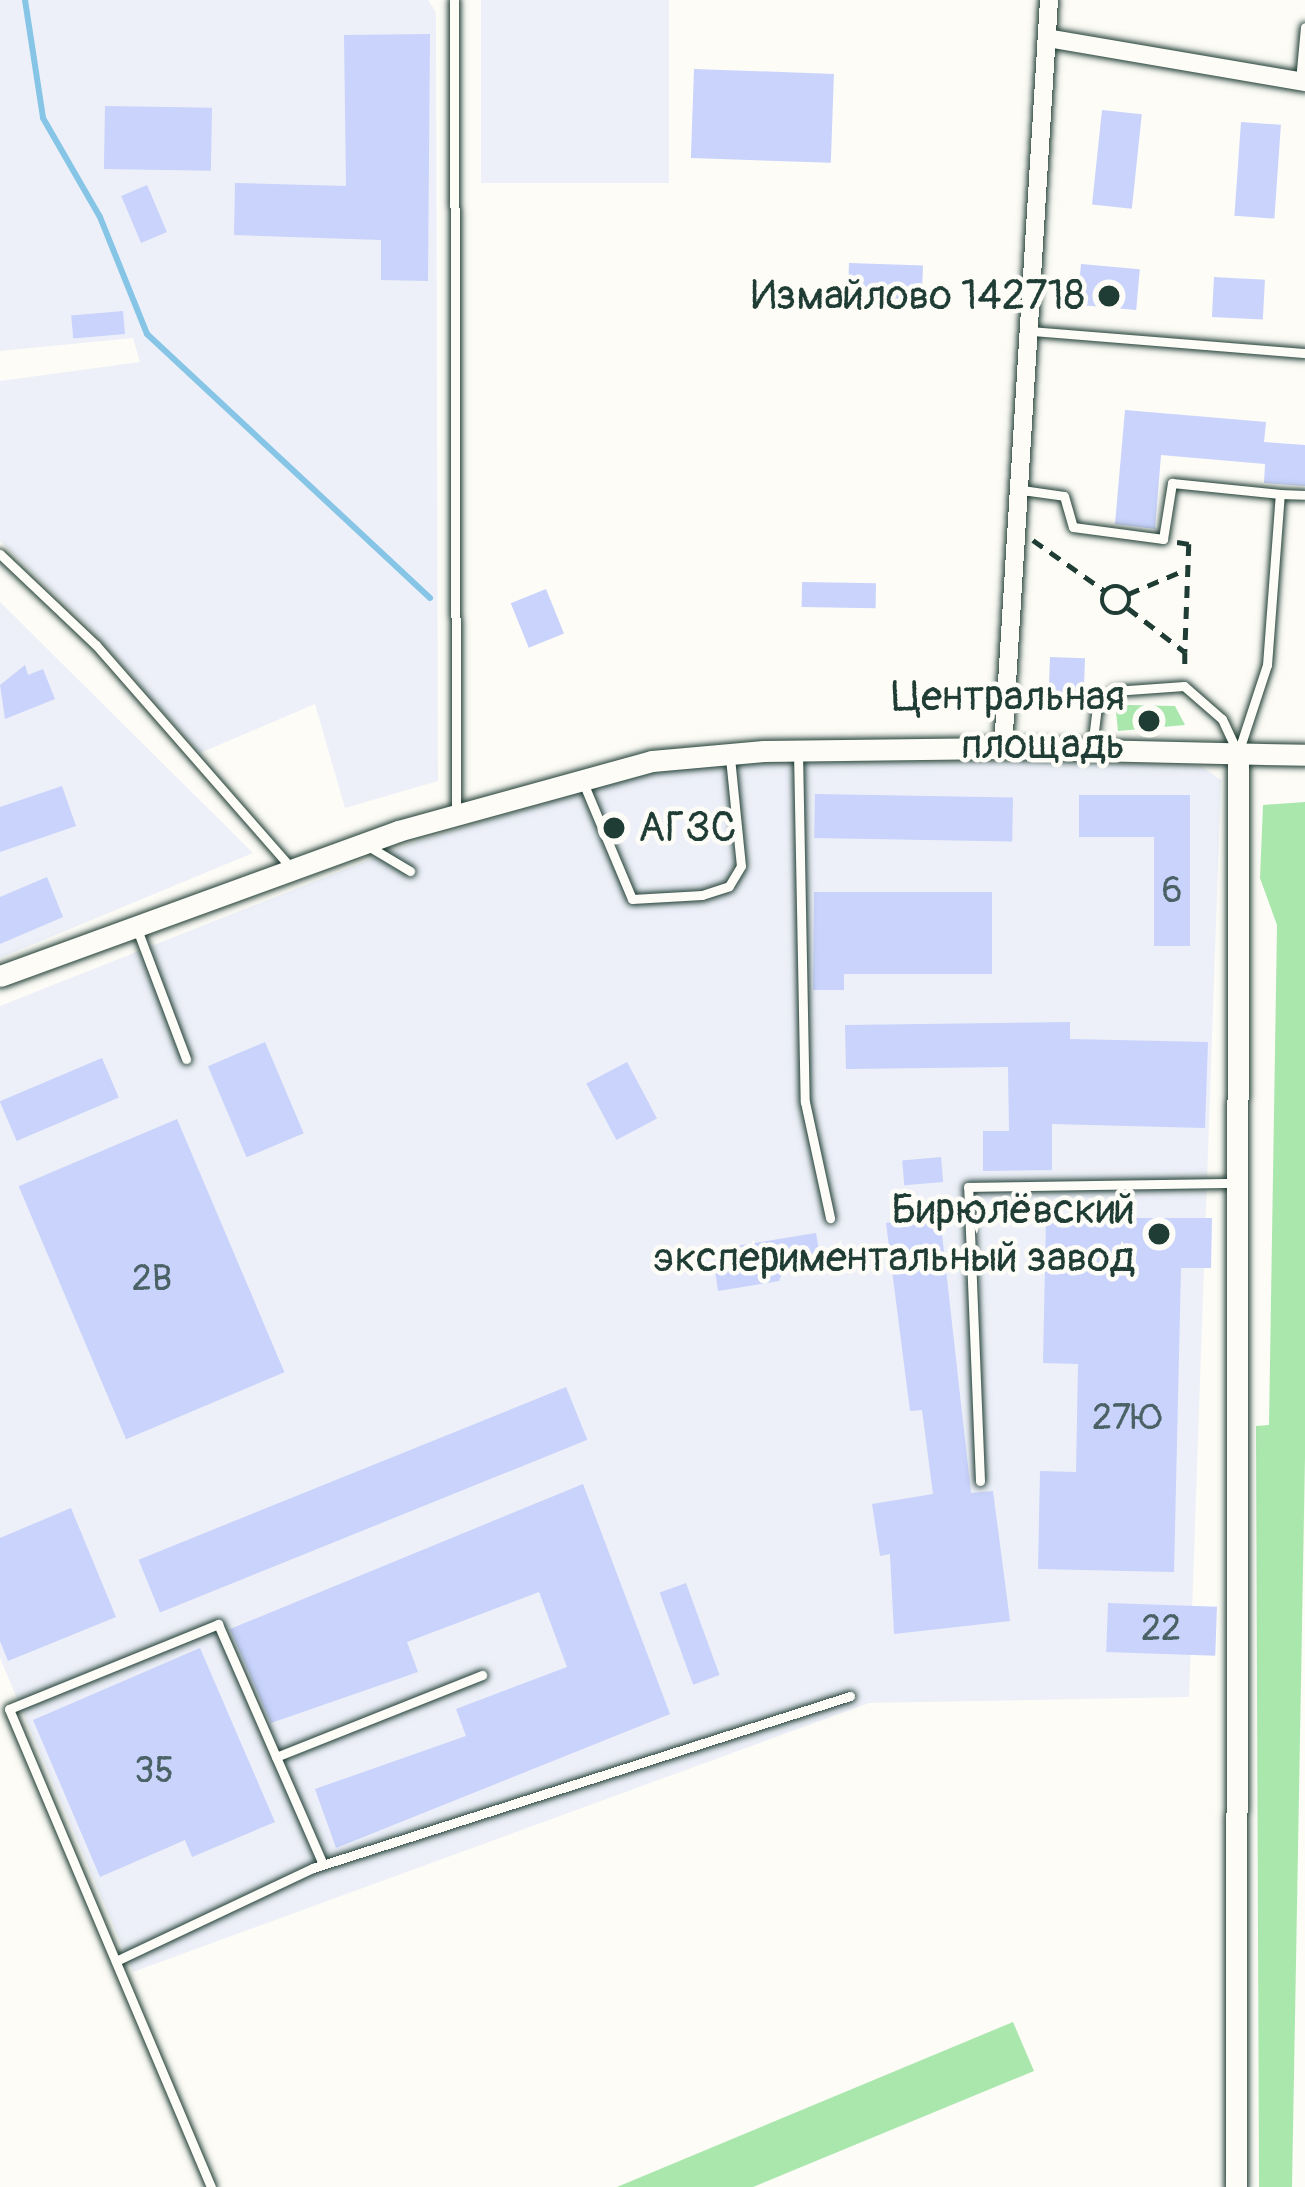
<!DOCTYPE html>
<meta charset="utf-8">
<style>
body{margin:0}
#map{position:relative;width:1305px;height:2187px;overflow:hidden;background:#fdfcf7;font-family:Pangolin,sans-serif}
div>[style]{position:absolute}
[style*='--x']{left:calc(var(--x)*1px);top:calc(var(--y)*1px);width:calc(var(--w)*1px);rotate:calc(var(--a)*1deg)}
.built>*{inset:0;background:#edf0f8;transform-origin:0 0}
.green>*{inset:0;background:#aae7ad}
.stream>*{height:6px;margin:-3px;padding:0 3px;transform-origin:3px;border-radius:3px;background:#87c5e7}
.building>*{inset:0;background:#c9d3fb;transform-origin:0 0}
.path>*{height:4.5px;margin-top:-2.25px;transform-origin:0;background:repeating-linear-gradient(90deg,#1f3d34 0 12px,transparent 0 21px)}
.path>.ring{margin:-2.25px;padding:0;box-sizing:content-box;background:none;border:4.5px solid #1f3d34;border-radius:50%}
.roads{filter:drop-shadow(0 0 3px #1f3d34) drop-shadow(0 0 3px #1f3d34)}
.service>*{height:9px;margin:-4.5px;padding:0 4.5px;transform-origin:4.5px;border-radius:4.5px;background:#fdfcf7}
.minor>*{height:18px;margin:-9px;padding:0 9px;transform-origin:9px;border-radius:9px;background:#fdfcf7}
.tertiary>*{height:21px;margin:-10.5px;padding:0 10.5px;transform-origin:10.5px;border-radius:10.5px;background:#fdfcf7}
.dots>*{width:33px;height:33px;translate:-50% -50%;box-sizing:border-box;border:6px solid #fdfcf7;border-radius:50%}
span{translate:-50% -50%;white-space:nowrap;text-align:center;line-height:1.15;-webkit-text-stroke:9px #fdfcf7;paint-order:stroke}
.number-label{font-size:36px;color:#4a6266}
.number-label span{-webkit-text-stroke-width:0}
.poi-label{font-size:42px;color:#1f3d34}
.right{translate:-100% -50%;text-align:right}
.left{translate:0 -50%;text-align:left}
</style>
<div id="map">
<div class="built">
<i style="clip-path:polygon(0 0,428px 0,436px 12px,438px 781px,345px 808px,315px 704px,200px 753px,88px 626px,0 541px,0 381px,140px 362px,133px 338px,0 351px)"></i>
<i style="left:481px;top:0;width:188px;height:183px"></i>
<i style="clip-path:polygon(0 602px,253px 853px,0 958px)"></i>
<i style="clip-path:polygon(1027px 761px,1201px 766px,1221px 780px,1189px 1697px,869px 1703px,133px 1972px,0 1658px,0 1006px,409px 844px,677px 764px)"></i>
</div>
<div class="green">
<i style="clip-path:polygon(1128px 705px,1175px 706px,1185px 725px,1118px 731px,1116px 712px)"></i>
<i style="clip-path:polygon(1305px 802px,1305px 1457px,1292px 2187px,1259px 2187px,1256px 1426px,1269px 1425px,1277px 925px,1260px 878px,1263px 805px)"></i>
<i style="clip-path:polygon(1013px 2022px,1034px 2071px,753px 2187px,617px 2187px)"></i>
</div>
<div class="stream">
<i style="--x:25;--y:0;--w:119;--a:81.3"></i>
<i style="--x:43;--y:118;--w:114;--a:60.1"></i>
<i style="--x:100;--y:217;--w:126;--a:68.1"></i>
<i style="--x:147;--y:334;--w:387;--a:43"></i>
</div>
<div class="building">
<i style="clip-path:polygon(430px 34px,428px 281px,381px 280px,381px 240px,234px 235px,235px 183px,346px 186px,344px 35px)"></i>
<i style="left:694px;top:69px;width:140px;height:89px;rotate:2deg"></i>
<i style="left:105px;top:106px;width:107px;height:63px;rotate:1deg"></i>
<i style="left:1102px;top:110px;width:40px;height:95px;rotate:6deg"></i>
<i style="left:1241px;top:122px;width:40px;height:94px;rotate:4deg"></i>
<i style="left:147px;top:185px;width:51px;height:28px;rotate:67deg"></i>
<i style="left:849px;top:263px;width:74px;height:34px;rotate:2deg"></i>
<i style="left:1081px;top:264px;width:59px;height:41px;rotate:5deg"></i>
<i style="left:1214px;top:277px;width:51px;height:40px;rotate:3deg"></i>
<i style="left:123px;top:311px;width:23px;height:52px;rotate:85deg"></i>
<i style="clip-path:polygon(1125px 410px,1266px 422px,1264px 442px,1305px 445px,1305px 486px,1264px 483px,1265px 464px,1161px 455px,1155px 529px,1115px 524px)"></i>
<i style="left:802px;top:582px;width:74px;height:25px;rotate:1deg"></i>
<i style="left:546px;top:589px;width:48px;height:38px;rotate:68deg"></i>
<i style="left:1050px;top:657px;width:35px;height:46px;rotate:2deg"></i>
<i style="clip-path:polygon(25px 665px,28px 675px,43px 669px,55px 699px,5px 719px,0 685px)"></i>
<i style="clip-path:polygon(62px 786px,76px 826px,0 852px,0 807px)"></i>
<i style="left:815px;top:794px;width:198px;height:44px;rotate:1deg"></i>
<i style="clip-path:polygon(1079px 795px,1190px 795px,1190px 946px,1154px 946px,1154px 837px,1079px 837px)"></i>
<i style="clip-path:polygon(47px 877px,63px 917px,0 944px,0 897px)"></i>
<i style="clip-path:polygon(814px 892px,992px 892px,992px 974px,844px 974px,844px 990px,813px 990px)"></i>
<i style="clip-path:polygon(1070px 1022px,1070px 1039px,1208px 1042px,1205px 1128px,1052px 1124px,1052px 1170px,983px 1171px,983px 1131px,1009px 1131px,1008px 1067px,846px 1069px,845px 1025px)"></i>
<i style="left:265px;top:1042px;width:99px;height:62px;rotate:67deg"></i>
<i style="left:102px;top:1058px;width:43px;height:111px;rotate:67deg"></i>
<i style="left:627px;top:1062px;width:64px;height:46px;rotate:62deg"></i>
<i style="left:177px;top:1119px;width:275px;height:172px;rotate:67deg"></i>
<i style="left:941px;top:1157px;width:25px;height:39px;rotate:85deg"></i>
<i style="clip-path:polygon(940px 1216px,971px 1493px,993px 1491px,1010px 1621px,894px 1634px,890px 1554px,880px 1556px,872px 1504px,933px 1494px,922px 1410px,910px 1411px,886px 1223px)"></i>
<i style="clip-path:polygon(1046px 1218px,1212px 1218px,1211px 1268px,1181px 1268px,1174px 1572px,1038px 1569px,1040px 1471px,1076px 1472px,1078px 1364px,1043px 1363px)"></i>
<i style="clip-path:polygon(816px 1233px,820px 1256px,787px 1261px,779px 1281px,718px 1291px,712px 1250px)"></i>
<i style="left:566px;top:1387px;width:57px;height:461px;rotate:68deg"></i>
<i style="clip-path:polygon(583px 1484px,670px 1714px,336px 1848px,315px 1789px,466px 1736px,456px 1709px,567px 1667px,539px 1592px,407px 1642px,418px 1672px,271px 1723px,230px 1629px)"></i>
<i style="clip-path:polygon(71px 1508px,116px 1617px,8px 1661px,0 1641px,0 1538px)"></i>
<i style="left:686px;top:1583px;width:98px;height:28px;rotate:70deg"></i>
<i style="left:1108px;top:1603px;width:109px;height:49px;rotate:2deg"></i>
<i style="clip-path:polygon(200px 1648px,275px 1822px,192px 1857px,185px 1840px,100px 1877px,33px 1720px)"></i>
</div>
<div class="path">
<i style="--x:1033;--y:540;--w:88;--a:35.3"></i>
<i style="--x:1177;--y:542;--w:12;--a:9"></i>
<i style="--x:1189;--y:544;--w:108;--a:92.1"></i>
<i class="ring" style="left:1102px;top:586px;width:23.5px;height:23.5px"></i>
<i style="--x:1128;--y:594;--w:64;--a:-23"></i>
<i style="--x:1128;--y:608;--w:72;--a:37.7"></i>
<i style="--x:1185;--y:652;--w:18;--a:90"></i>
</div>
<div class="roads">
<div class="service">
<i style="--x:454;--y:0;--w:813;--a:89.86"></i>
<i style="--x:1300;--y:81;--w:54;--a:-84.7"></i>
<i style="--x:1031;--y:331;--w:275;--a:4.6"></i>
<i style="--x:1022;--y:490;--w:42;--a:8.1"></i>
<i style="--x:1064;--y:496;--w:32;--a:74"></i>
<i style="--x:1073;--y:527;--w:91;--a:7.6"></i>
<i style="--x:1163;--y:539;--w:57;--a:-80.9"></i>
<i style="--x:1172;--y:483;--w:109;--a:5.8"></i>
<i style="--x:0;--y:554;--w:132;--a:43.5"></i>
<i style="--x:96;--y:645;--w:298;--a:48.8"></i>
<i style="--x:1092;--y:747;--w:38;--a:-83"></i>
<i style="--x:1097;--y:709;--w:25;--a:-47"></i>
<i style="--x:1114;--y:691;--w:70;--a:-4.1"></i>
<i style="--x:1184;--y:686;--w:50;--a:41"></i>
<i style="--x:1222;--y:719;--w:38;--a:65"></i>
<i style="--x:798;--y:752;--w:350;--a:88.9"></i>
<i style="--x:805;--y:1102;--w:119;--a:77.8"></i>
<i style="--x:1238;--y:753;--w:93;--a:-71.8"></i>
<i style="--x:1267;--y:665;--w:171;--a:-85.7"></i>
<i style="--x:1280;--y:494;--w:25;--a:2"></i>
<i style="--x:582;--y:780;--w:129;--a:67.2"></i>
<i style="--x:632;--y:899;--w:70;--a:-3.3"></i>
<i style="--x:702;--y:895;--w:28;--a:-18"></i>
<i style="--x:729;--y:886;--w:23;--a:-59"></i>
<i style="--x:741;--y:866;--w:109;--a:-95.8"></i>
<i style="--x:368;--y:846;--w:49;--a:30.8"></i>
<i style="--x:137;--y:929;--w:139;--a:69.3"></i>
<i style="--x:980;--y:1481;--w:294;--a:-92.3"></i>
<i style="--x:968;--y:1187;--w:269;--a:-0.9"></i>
<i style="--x:276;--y:1757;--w:222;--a:-21.7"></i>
<i style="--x:116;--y:1961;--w:218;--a:-25.3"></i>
<i style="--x:313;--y:1868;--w:564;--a:-17.76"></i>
<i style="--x:211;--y:2187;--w:519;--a:-112.91"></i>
<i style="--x:9;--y:1709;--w:226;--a:-22.1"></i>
<i style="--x:218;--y:1624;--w:262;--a:66.4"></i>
</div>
<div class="minor">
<i style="--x:1047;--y:38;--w:262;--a:9.7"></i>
<i style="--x:1003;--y:748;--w:749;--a:-86.48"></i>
</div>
<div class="tertiary">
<i style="--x:0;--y:976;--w:424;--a:-20"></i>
<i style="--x:398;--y:831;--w:263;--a:-15.4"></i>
<i style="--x:652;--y:761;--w:112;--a:-5.1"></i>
<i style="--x:764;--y:751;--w:239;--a:-0.7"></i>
<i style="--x:1003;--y:748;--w:302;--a:1.3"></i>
<i style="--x:1236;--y:2187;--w:1434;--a:-89.92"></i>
</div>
</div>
<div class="dots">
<i style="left:1109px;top:296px;background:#1f3d34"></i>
<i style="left:1149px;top:721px;background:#1f3d34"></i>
<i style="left:614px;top:828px;background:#1f3d34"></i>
<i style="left:1159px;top:1234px;background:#1f3d34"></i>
</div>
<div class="number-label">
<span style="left:1172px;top:891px">6</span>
<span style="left:152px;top:1279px">2В</span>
<span style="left:1127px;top:1418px">27Ю</span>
<span style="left:1161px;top:1629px">22</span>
<span style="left:154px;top:1771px">35</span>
</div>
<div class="poi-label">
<span class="right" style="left:1085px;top:296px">Измайлово 142718</span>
<span class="right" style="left:1125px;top:721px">Центральная<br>площадь</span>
<span class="left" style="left:638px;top:828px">АГЗС</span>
<span class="right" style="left:1135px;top:1234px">Бирюлёвский<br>экспериментальный завод</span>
</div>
</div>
